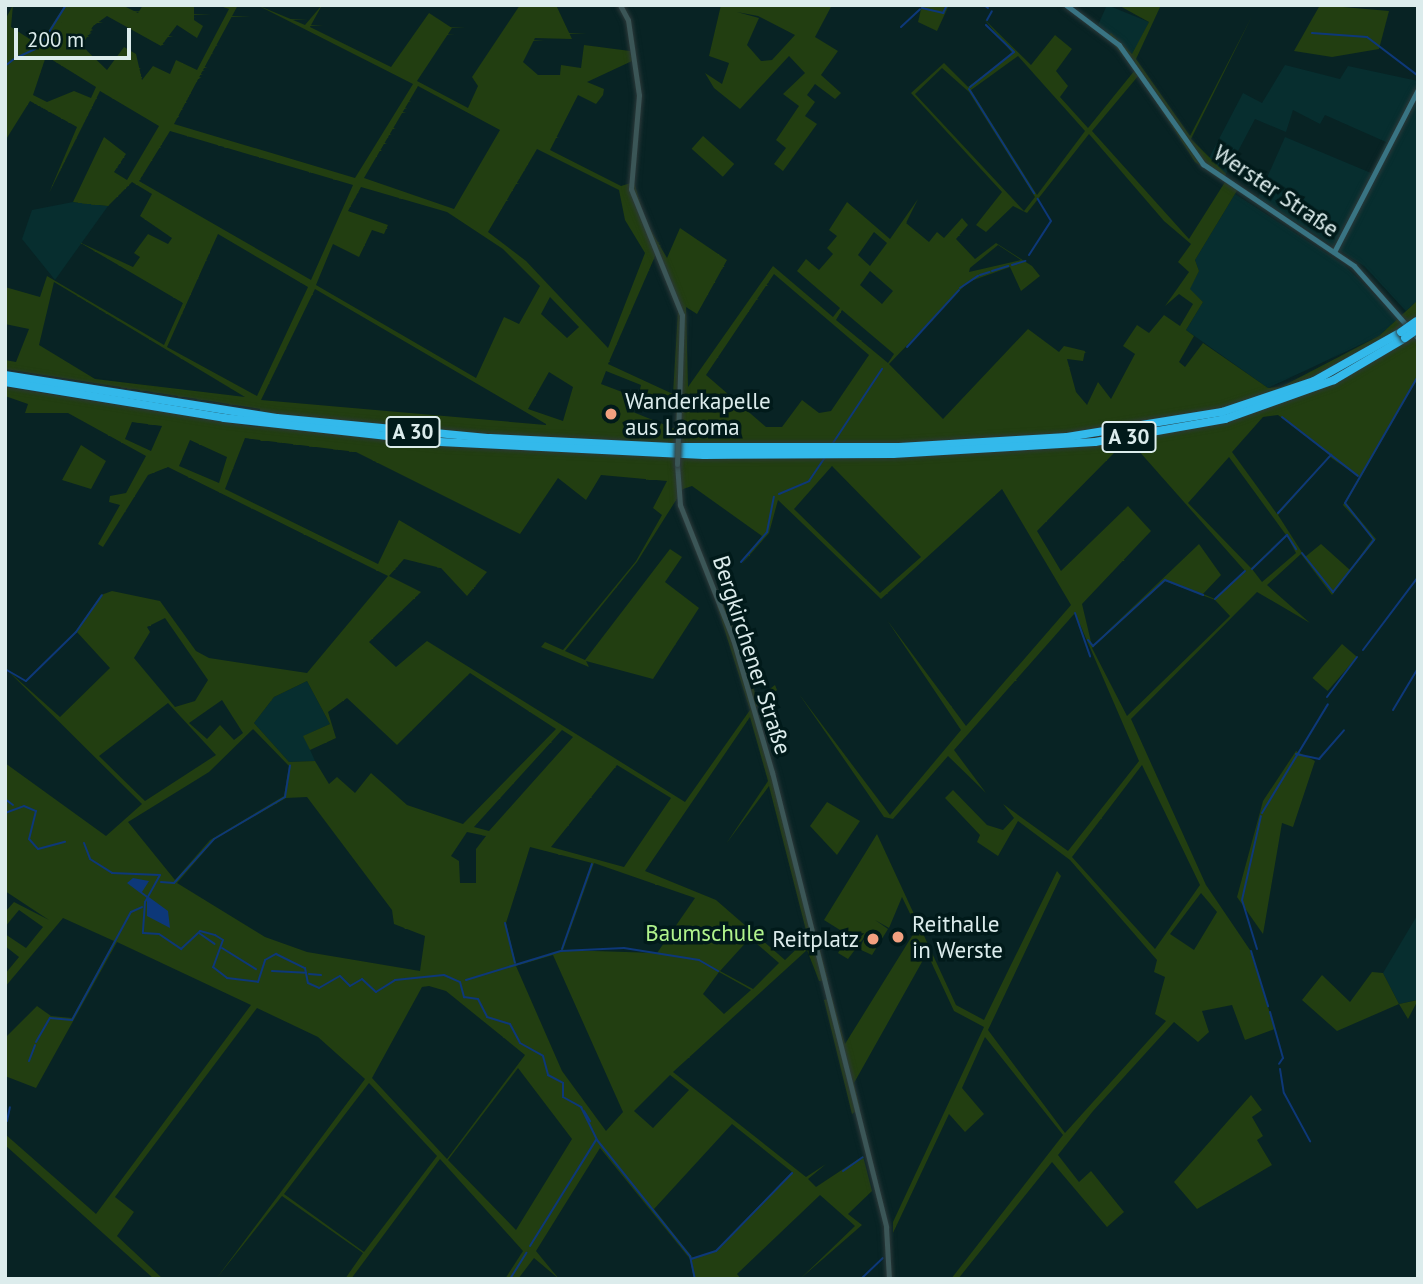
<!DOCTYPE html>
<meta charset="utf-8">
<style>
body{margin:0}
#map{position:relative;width:1423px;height:1284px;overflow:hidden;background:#082324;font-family:"PT Sans",sans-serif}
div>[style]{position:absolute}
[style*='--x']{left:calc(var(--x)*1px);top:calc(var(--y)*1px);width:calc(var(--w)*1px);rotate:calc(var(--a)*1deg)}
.built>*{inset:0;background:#072e2f}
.green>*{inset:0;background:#223e11;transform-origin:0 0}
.water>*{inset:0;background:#0d3879}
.stream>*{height:2px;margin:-1px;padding:0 1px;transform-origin:1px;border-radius:1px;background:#0d3879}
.roads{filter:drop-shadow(0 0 2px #2c393a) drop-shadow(0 0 2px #2c393a)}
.tertiary>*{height:5px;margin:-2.5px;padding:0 2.5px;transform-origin:2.5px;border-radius:2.5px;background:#3b5657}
.secondary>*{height:5px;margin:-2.5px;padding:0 2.5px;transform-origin:2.5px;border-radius:2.5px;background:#397483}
.motorway>*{height:8px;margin:-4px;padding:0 4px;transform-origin:4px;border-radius:4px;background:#33b9eb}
.bridges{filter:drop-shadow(0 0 2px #2c393a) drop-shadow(0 0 2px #2c393a)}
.tertiary-bridge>*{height:5px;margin:-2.5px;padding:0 2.5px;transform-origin:2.5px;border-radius:2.5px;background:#3b5657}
.motorway-bridge>*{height:8px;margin:-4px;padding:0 4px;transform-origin:4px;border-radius:4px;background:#33b9eb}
.dots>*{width:19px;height:19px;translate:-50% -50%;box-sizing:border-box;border:4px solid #011a1a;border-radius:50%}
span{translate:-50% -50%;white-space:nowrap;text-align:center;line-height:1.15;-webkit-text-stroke:7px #011a1a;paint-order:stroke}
.shield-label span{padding:2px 5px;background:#011a1a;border:2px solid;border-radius:5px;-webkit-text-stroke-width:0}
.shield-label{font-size:21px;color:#dcecec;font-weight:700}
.street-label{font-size:23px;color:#dcecec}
.poi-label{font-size:23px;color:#dcecec}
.left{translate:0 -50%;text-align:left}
.right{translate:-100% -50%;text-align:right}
.park-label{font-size:23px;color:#b0f38c}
.frame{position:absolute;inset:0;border:7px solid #dcecec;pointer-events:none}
.scale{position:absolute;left:14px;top:28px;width:117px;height:32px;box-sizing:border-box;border:4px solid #dcecec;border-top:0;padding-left:9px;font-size:21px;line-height:24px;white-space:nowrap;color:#dcecec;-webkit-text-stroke:5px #011a1a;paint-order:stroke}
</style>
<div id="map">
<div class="built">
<i style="clip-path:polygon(1107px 5px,1149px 22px,1133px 54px,1098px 25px)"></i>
<i style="clip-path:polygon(1285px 65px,1340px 79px,1348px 66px,1418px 81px,1418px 300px,1406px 311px,1364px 266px,1258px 198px,1285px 137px,1371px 173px,1386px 142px,1325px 115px,1320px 124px,1293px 110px,1286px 132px,1255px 119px,1226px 174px,1208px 160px,1243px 93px,1262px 103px)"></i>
<i style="clip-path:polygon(1235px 194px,1344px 265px,1398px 319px,1379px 336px,1268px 388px,1186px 330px,1203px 302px,1189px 289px,1199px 271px,1195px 260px)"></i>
<i style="clip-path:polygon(73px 202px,108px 206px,55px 280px,22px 239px,32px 210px)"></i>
<i style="clip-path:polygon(307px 681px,330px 724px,304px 736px,315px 761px,289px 762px,254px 723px,274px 697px)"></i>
<i style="clip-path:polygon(1418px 914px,1418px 1000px,1399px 1004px,1383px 973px)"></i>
</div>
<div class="green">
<i style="clip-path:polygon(evenodd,13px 5px,11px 27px,39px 45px,65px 5px,122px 5px,138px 13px,143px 5px,194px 5px,194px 20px,203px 26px,197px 38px,177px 25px,161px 46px,107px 16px,93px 26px,82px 46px,107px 70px,124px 47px,136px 54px,142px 80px,153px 66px,170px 74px,176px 60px,197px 70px,229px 9px,217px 5px,238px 5px,174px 124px,355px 178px,413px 84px,257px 5px,305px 25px,322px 5px,310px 27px,391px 67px,429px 13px,452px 28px,417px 81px,468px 108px,478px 86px,472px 77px,520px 5px,556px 5px,572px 39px,535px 38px,523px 62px,538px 75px,560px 75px,561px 65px,581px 68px,584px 45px,630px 51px,632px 61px,587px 82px,604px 89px,603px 95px,596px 104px,578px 95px,550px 150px,621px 186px,634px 182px,645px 220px,667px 258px,680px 228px,727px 260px,697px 314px,686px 307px,688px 387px,773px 266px,833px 317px,840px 308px,797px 271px,806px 259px,819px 270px,833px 254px,827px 248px,837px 236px,829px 230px,847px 202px,890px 239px,918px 199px,906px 223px,929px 242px,937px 232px,944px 238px,962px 218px,968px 225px,956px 239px,975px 259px,996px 243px,1032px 266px,1040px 276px,1021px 291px,1010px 267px,968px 282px,889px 364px,943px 419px,1028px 329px,1059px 352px,1064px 346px,1085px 351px,1083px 361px,1067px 359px,1076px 392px,1087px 405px,1098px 382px,1111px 399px,1135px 354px,1123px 346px,1137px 325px,1149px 333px,1164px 315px,1180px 326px,1193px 304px,1179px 294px,1165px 306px,1189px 272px,1178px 262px,1191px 244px,1164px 221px,1089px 134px,1027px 213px,1013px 206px,986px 232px,976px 225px,1002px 192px,911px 93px,944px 63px,968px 87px,1013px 54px,984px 19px,1031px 65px,1055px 35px,1072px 49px,1056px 71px,1068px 86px,1060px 97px,1088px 128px,1135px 70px,1107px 37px,1111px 33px,1132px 54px,1149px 22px,1118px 5px,1161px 5px,1136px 59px,1190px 136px,1252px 16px,1191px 139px,1226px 174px,1223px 181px,1195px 162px,1139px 75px,1092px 131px,1189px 239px,1225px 182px,1238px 189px,1195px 260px,1199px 271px,1190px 289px,1203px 302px,1186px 330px,1194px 336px,1179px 362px,1185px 367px,1203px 343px,1268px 388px,1281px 387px,1379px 336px,1418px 300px,1418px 378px,1346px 503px,1376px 539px,1332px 595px,1301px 554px,1267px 585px,1310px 623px,1257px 592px,1131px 719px,1206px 885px,1250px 950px,1275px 1029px,1245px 1040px,1232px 1005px,1202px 1011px,1209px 1032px,1198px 1042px,1174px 1022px,1093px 1111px,1058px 1155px,1079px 1182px,1091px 1171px,1124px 1212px,1107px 1227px,1052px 1162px,958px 1279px,951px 1279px,1063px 1135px,985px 1037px,962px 1088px,984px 1114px,965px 1132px,949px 1114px,893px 1233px,893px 1222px,984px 1027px,954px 1011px,927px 953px,854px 1083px,860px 1108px,852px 1114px,824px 1000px,832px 997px,845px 1044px,917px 928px,902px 897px,889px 928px,875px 920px,888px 929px,872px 955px,859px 949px,866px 935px,848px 959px,838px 953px,848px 935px,824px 920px,877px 834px,956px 1005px,984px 1020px,1057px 871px,1061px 876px,988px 1030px,1065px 1133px,1166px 1021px,1155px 1014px,1165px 977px,1154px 972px,1157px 960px,1070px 860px,1018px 821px,998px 856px,977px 842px,980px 835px,945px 798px,953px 790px,987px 825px,1003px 830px,1014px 818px,1003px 804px,1068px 851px,1139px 761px,1075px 613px,954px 750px,986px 793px,948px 756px,893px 819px,884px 817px,799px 694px,890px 815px,961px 730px,887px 620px,966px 726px,1071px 605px,1002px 489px,881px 599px,778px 500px,769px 533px,741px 565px,762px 536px,692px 486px,683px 489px,637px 562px,565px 651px,585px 660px,670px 549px,682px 557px,665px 582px,699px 608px,653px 679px,586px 661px,589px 667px,541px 647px,545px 642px,563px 650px,636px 561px,662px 515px,653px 508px,667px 481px,601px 475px,586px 500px,558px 478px,520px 534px,356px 452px,245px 438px,225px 489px,378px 564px,399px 520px,487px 572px,467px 596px,441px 568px,404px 559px,389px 576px,421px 592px,369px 642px,396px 667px,427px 641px,685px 802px,750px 710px,717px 606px,725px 604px,757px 699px,775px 685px,777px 690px,756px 707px,828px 980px,819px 981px,807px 950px,673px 1072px,806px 1177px,826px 1164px,808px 1179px,816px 1187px,863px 1156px,872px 1191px,848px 1214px,862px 1225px,800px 1279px,855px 1226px,820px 1195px,737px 1274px,741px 1279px,694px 1279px,690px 1259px,600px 1148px,536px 1251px,559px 1279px,534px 1258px,518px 1279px,505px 1279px,523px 1251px,440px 1159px,351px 1279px,345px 1279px,363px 1253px,282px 1196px,216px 1279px,365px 1079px,318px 1037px,257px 1008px,115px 1197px,134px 1212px,117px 1236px,163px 1279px,154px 1279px,5px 1145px,5px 1134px,96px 1214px,251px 1005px,117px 942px,36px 1088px,5px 1076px,5px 1038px,37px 1006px,51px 1016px,72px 1018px,114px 941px,63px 918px,5px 987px,5px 974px,19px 957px,5px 946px,5px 934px,26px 948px,43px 927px,19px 910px,5px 927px,5px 912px,14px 902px,49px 920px,5px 891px,5px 763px,106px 836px,142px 804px,5px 668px,60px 717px,110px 668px,76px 631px,101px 595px,112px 591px,160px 601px,196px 651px,209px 658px,307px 673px,388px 576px,168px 467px,148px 475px,103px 547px,98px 544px,120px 505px,109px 502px,110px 496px,126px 493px,146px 456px,68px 413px,25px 413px,28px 404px,5px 396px,5px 387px,258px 427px,260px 409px,5px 369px,5px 360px,16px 362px,29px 329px,5px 324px,5px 287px,40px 297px,47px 276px,164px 345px,183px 303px,79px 242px,133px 267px,140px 257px,134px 253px,148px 234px,168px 244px,172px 238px,140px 216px,152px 194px,132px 182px,108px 206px,73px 202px,104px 137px,126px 154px,114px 172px,127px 180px,159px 126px,100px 91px,49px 193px,77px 127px,30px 101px,5px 141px,5px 20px,13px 5px,46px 56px,96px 87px,91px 98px,74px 91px,47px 102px,33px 95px,46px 56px,13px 5px,1018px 56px,1085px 131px,1037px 195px,971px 90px,1018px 56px,13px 5px,942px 68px,969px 92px,1035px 197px,1024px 211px,915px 94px,942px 68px,13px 5px,418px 86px,500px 130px,454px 209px,364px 178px,418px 86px,13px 5px,170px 131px,353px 185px,311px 280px,139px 181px,170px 131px,13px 5px,537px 149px,619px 190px,625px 220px,645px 253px,608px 348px,526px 261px,488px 232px,537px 149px,13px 5px,361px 187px,447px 212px,503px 249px,540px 286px,519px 324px,504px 317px,476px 378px,316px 285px,333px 244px,359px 257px,372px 230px,384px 234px,388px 225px,348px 211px,361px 187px,13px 5px,874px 232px,887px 243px,870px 266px,858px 255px,874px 232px,13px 5px,218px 234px,308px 287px,257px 396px,167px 347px,218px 234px,13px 5px,998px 245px,1021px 260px,969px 272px,970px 268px,998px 245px,13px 5px,656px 254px,678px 311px,673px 394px,608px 364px,656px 254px,13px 5px,870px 271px,893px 291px,882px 304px,860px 285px,870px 271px,13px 5px,774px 274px,869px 355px,831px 411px,819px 413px,802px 400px,782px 427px,766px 427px,706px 375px,774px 274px,13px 5px,54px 282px,245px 397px,95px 379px,39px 345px,54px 282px,13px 5px,315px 289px,546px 424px,546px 425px,261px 400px,315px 289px,13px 5px,550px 297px,579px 327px,567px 338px,541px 314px,550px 297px,13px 5px,842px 310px,894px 354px,888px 363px,836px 320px,842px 310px,13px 5px,606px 371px,641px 385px,638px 398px,601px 384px,606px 371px,13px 5px,549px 372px,573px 387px,563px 421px,528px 409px,549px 372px,13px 5px,664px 394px,677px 399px,675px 429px,633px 412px,638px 399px,658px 407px,664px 394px,13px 5px,1278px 415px,1330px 455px,1277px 514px,1232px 452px,1263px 417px,1278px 415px,13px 5px,132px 422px,162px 426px,151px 451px,125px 439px,132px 422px,13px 5px,190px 440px,227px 457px,219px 483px,179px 466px,190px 440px,13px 5px,1138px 450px,1245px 571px,1215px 599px,1203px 594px,1221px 575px,1199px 544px,1092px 646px,1082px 604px,1151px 531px,1128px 506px,1061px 571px,1037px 531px,1115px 452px,1138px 450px,13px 5px,1229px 457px,1286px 535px,1251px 568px,1188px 503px,1229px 457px,13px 5px,1330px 457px,1359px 477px,1343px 505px,1373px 538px,1350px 570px,1321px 544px,1305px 557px,1278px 515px,1330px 457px,13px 5px,832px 466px,921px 557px,880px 593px,794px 509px,832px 466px,13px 5px,1287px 536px,1296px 553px,1262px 582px,1252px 569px,1287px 536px,13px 5px,1165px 581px,1215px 600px,1230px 616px,1127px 716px,1092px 648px,1165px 581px,13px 5px,165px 618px,208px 680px,195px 701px,175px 707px,134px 658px,150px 632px,147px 627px,165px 618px,13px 5px,470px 673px,556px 729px,463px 824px,407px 805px,371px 773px,355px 793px,337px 777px,329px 784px,315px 761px,289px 762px,254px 723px,274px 697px,307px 681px,330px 724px,303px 736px,310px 750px,336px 738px,328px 712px,347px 698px,397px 745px,470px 673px,13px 5px,222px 700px,243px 733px,234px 740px,220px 725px,207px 739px,189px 723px,222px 700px,13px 5px,168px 703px,216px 755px,145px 801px,99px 756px,168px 703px,13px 5px,750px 717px,768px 781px,726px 844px,769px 786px,808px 938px,785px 960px,716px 900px,645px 871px,750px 717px,13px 5px,253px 729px,289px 766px,284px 796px,210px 840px,175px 880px,128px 822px,209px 772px,253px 729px,13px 5px,562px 730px,573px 737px,489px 831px,474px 827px,562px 730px,13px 5px,617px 765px,671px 798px,624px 867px,551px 847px,617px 765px,13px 5px,1142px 765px,1200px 885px,1155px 949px,1072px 857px,1142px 765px,13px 5px,307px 797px,392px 910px,394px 924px,425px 936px,420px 971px,307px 952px,265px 937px,177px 883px,215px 839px,286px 798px,307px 797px,13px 5px,467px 832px,486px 836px,476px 849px,476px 883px,460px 883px,459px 861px,451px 856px,467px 832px,13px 5px,530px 847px,592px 863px,561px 951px,516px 964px,506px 923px,530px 847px,13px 5px,594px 863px,695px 898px,657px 953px,563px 950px,594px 863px,13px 5px,1201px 893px,1217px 912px,1194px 950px,1170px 934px,1201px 893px,13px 5px,750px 938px,779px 963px,753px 989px,720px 971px,750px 938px,13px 5px,553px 955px,623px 1112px,606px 1131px,562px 1071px,516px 966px,553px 955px,13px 5px,719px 972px,751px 990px,724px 1014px,703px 994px,719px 972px,13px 5px,429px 986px,446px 991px,525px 1055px,447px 1159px,372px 1078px,422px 987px,429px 986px,13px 5px,518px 1068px,572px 1139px,516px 1230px,448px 1160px,518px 1068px,13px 5px,670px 1075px,689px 1090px,653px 1128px,634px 1111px,670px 1075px,13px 5px,369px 1083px,437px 1156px,364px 1252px,284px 1194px,369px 1083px,13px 5px,732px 1124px,792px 1172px,715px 1251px,693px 1258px,654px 1209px,732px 1124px)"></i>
<i style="clip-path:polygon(evenodd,721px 5px,832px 5px,815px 37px,838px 51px,821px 75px,841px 93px,835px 99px,815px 84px,807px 95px,815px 102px,805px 116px,817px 124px,783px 171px,774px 164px,786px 148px,776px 140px,799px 106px,783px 94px,805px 73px,789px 56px,740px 109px,714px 88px,705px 73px,722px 84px,729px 63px,709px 56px,721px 5px,737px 12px,758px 16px,795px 35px,772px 60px,761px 61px,747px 45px,759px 18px,737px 12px)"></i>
<i style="clip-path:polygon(922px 5px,949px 5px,937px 31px,918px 22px)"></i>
<i style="clip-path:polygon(1320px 5px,1389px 11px,1379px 49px,1332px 57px,1294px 51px)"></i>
<i style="left:703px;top:136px;width:42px;height:17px;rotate:42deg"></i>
<i style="clip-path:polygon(81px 445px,106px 461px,91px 489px,62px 480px)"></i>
<i style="left:1342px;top:644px;width:20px;height:45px;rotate:41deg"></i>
<i style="clip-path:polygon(1296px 751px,1315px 761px,1293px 827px,1282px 823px,1263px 934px,1237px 897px,1263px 801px)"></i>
<i style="clip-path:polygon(827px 802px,860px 821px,837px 855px,810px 826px)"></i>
<i style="clip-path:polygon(1372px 972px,1383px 973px,1399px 1004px,1418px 1000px,1408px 1019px,1399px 1004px,1337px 1031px,1302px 1000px,1322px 975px,1350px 1002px)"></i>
<i style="clip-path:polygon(1251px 1095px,1262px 1110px,1252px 1117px,1263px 1136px,1257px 1140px,1272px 1165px,1197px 1209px,1174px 1182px)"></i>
</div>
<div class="water">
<i style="clip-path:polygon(133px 878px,149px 881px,142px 892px,168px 911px,170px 928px,147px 916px,147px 898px,127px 883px)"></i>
</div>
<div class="stream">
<i style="--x:984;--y:5;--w:5;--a:37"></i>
<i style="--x:922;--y:8;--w:22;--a:13"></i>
<i style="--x:943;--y:13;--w:9;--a:-63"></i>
<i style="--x:987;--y:20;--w:10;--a:-61"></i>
<i style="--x:901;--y:27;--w:26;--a:-43"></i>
<i style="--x:1312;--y:33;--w:55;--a:4.2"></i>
<i style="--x:1367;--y:37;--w:63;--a:37.2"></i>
<i style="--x:41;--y:45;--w:47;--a:-58"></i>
<i style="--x:18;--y:57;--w:19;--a:-25"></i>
<i style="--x:5;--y:66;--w:11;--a:-38"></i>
<i style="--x:970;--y:87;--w:56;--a:-38.5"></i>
<i style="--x:1014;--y:52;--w:39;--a:-136"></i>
<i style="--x:969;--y:89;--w:123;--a:58"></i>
<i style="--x:1029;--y:255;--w:40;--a:-57.1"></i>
<i style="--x:1051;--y:221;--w:26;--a:-121"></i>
<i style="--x:1012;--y:265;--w:14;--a:-17"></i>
<i style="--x:992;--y:271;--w:17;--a:-17"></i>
<i style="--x:980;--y:275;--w:10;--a:-17"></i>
<i style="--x:960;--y:288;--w:22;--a:-34"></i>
<i style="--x:907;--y:347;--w:77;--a:-47.6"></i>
<i style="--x:1282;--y:417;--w:96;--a:37.8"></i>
<i style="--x:833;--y:443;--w:89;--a:-56.5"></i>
<i style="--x:779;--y:494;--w:33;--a:-23"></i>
<i style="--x:809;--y:481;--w:29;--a:-56"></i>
<i style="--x:1278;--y:513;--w:79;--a:-47.6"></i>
<i style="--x:1302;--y:553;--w:50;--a:51.5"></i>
<i style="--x:1333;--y:592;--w:66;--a:-51.7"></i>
<i style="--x:1374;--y:540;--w:47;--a:-128.1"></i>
<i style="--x:1345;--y:503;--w:146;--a:-60.1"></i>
<i style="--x:741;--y:562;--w:40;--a:-49"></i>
<i style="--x:767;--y:532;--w:36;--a:-79"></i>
<i style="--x:1252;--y:569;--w:49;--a:-44.2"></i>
<i style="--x:1287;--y:535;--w:17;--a:57"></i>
<i style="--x:1215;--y:599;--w:41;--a:-43"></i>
<i style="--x:1075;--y:613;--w:46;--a:70.8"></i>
<i style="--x:1088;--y:640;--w:8;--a:50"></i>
<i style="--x:1093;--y:646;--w:98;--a:-42.5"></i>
<i style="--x:1165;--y:580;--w:41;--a:21.5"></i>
<i style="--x:1363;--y:650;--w:91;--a:-53"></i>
<i style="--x:5;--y:669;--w:24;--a:30"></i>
<i style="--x:26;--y:681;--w:70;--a:-44.4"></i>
<i style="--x:76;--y:632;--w:45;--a:-54.9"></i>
<i style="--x:1327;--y:697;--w:50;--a:-53.1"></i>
<i style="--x:1393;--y:710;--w:49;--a:-59.2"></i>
<i style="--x:1296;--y:754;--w:24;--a:12"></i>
<i style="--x:1319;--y:759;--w:38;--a:-49"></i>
<i style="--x:5;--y:799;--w:10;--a:37"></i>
<i style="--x:5;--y:813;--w:20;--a:-20"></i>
<i style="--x:24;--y:806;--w:13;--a:23"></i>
<i style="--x:36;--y:811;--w:29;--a:104"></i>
<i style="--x:29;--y:839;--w:13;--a:48"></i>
<i style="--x:38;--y:849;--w:28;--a:-15"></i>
<i style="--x:1262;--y:813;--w:127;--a:-58.8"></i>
<i style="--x:84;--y:843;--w:17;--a:69"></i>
<i style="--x:90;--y:859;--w:26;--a:32"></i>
<i style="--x:112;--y:873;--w:48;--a:2.4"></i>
<i style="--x:160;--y:875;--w:31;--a:119"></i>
<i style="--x:145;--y:902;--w:31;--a:94"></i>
<i style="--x:143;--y:933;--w:16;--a:4"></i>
<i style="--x:159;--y:934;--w:27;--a:34"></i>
<i style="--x:181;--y:949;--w:26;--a:-43"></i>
<i style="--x:200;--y:931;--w:16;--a:15"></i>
<i style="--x:215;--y:935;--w:9;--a:32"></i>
<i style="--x:223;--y:940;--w:29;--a:110"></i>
<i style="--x:213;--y:967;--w:18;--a:38"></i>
<i style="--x:227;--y:978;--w:31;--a:7"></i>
<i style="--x:258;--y:982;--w:23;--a:-72"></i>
<i style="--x:265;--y:960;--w:13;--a:-29"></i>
<i style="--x:276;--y:954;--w:32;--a:26"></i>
<i style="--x:305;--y:968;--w:15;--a:79"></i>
<i style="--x:308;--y:983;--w:12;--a:24"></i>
<i style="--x:319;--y:988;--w:24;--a:-30"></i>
<i style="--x:340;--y:976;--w:14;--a:45"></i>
<i style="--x:350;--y:986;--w:14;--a:-30"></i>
<i style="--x:362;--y:979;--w:19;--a:43"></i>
<i style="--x:376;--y:992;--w:22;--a:-32"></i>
<i style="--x:395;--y:980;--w:49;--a:-5.8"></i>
<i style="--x:444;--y:975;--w:17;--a:24"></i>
<i style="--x:460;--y:982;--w:16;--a:75"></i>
<i style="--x:464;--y:997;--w:14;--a:8"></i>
<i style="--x:478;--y:999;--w:20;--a:63"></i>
<i style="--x:487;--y:1017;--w:24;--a:17"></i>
<i style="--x:510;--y:1024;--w:21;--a:62"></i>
<i style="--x:520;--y:1043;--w:26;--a:29"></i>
<i style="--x:543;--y:1056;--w:20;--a:75"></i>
<i style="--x:548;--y:1075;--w:17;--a:28"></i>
<i style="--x:563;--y:1083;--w:14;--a:90"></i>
<i style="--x:563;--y:1097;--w:21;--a:29"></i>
<i style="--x:581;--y:1107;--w:37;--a:64"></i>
<i style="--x:597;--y:1140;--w:149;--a:51.3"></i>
<i style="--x:690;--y:1256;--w:24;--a:78"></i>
<i style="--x:161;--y:882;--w:13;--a:4"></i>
<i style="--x:174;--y:883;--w:59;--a:-47.7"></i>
<i style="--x:214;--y:839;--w:82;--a:-30.6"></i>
<i style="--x:285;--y:797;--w:32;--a:-81"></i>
<i style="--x:505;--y:923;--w:41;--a:76"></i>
<i style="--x:199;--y:933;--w:19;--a:35"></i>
<i style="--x:222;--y:948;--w:40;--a:32"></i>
<i style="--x:562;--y:949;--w:90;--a:-70.6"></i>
<i style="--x:1257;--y:949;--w:51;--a:-107"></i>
<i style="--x:1242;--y:900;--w:86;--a:-77.3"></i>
<i style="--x:1251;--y:951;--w:58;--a:72.8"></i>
<i style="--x:272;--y:971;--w:34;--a:3"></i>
<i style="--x:309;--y:974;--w:12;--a:5"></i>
<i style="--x:466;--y:980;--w:99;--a:-17"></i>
<i style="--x:561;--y:951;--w:63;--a:-2.7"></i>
<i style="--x:624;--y:948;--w:76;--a:9.1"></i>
<i style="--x:699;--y:960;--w:22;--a:30"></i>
<i style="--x:1270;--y:1012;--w:48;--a:74.2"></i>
<i style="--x:1283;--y:1058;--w:7;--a:124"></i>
<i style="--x:36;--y:1042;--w:28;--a:-60"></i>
<i style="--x:50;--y:1018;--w:22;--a:5"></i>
<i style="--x:72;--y:1020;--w:123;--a:-61.4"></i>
<i style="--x:131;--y:912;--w:12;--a:-24"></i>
<i style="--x:29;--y:1061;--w:17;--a:-69"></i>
<i style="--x:1280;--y:1069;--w:24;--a:81"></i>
<i style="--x:1284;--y:1093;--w:55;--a:61.6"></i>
<i style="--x:584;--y:1111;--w:12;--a:59"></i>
<i style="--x:7;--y:1121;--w:14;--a:-78"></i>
<i style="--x:843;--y:1171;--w:24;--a:-35"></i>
<i style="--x:530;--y:1246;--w:125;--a:-58.1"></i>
<i style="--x:691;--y:1259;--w:26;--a:-18"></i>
<i style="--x:716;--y:1251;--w:109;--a:-45.7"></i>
<i style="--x:510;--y:1279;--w:31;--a:-58"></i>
<i style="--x:861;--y:1279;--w:30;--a:-44"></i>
</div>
<div class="roads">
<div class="tertiary">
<i style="--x:620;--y:5;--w:17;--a:62"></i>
<i style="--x:628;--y:20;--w:76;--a:81.7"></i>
<i style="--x:639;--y:95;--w:94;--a:94.9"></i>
<i style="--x:631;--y:189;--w:136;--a:68"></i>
<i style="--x:682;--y:315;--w:123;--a:91.9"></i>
<i style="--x:677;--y:464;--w:41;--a:85.8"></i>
<i style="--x:680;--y:505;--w:144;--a:68.4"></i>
<i style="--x:733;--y:639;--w:139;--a:73.7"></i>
<i style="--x:772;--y:772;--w:469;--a:75.9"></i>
<i style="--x:886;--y:1227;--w:52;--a:86.7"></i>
</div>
<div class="secondary">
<i style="--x:1066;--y:5;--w:66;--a:37"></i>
<i style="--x:1119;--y:45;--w:146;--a:54.8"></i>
<i style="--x:1203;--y:164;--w:182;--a:34"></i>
<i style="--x:1354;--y:266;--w:96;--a:48.4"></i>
<i style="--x:1334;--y:252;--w:183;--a:-62.7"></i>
</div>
<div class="motorway">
<i style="--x:5;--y:375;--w:275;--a:9"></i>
<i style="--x:277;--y:418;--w:214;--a:5.4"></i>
<i style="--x:490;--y:438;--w:182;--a:2.8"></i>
<i style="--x:672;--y:447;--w:227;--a:0"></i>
<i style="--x:899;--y:447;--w:168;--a:-3.4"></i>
<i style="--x:1067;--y:437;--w:157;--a:-9.2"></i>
<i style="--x:1222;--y:412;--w:97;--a:-18.6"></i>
<i style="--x:1314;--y:381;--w:100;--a:-29.4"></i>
<i style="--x:5;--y:382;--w:222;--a:9.3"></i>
<i style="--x:224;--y:418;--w:217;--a:6.3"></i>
<i style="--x:440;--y:442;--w:264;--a:2.8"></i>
<i style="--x:704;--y:455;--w:189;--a:-0.3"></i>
<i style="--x:893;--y:454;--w:202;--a:-3.4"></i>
<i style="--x:1095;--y:442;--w:132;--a:-10"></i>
<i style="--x:1225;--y:419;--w:116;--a:-19.7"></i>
<i style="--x:1334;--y:380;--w:82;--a:-30.6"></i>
</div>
</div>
<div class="bridges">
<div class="tertiary-bridge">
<i style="--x:677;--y:464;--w:26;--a:-88"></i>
</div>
<div class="motorway-bridge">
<i style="--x:1401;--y:332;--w:19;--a:-35"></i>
<i style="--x:1405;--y:338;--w:16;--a:-35"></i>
</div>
</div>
<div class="dots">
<i style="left:611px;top:414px;background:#f2a080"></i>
<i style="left:898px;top:937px;background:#f2a080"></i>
<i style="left:873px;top:939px;background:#f2a080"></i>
</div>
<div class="shield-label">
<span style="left:413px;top:432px">A 30</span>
<span style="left:1129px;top:437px">A 30</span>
</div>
<div class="street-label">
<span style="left:1276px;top:191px;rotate:34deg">Werster Straße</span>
<span style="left:752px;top:655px;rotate:72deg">Bergkirchener Straße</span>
</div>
<div class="poi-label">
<span class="left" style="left:625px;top:414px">Wanderkapelle<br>aus Lacoma</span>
<span class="left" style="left:912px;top:937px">Reithalle<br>in Werste</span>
<span class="right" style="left:859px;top:939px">Reitplatz</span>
</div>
<div class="park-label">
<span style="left:705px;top:933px">Baumschule</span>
</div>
<div class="frame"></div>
<div class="scale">200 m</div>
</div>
